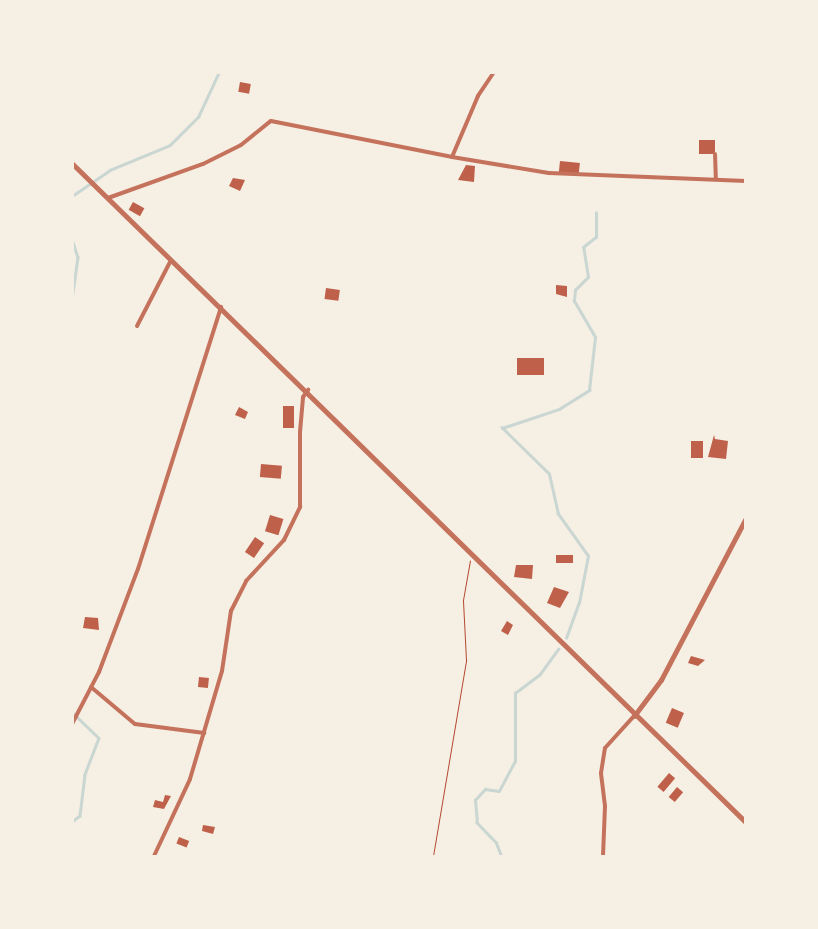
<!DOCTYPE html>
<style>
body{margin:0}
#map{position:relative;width:818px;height:929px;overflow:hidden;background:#f6efe4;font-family:Barlow,sans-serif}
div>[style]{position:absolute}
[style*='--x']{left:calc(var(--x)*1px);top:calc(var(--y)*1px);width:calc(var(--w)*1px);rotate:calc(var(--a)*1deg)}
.stream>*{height:2.5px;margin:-1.25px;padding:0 1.25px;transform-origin:1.25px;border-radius:1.25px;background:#c9d6d2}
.building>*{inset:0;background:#bf614a;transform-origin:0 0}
.path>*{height:1px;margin:-0.5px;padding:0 0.5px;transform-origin:0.5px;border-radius:0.5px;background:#b5482f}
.minor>*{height:4px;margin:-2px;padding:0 2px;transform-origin:2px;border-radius:2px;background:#c5725c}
.tertiary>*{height:4.5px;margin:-2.25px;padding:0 2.25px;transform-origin:2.25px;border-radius:2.25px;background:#c5725c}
span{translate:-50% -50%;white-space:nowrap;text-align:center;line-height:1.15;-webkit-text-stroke:4.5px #f6efe4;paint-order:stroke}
.frame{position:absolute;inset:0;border:74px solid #f6efe4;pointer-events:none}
</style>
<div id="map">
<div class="stream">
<i style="--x:72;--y:196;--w:46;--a:-34.4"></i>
<i style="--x:110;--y:170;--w:65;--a:-22.6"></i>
<i style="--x:170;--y:145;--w:40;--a:-45"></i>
<i style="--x:198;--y:117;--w:50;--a:-65"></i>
<i style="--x:72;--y:239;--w:19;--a:72"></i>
<i style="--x:78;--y:257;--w:43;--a:97.9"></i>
<i style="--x:566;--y:638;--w:37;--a:-70"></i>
<i style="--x:579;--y:603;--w:48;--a:-79.2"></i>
<i style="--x:588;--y:556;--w:52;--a:-125.5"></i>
<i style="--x:558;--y:514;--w:41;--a:-102.7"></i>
<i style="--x:549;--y:474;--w:66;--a:-135.6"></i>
<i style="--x:502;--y:428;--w:60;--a:-18.4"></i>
<i style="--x:559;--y:409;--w:36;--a:-32"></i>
<i style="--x:589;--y:390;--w:53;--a:-83.5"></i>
<i style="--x:595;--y:337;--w:42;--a:-120.3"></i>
<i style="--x:574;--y:301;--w:11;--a:-85"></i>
<i style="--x:575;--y:290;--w:18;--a:-45"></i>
<i style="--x:588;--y:277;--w:30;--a:-99"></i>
<i style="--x:583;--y:247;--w:16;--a:-38"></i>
<i style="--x:596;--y:237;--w:24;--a:-90"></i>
<i style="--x:72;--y:712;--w:37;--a:44"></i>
<i style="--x:99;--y:738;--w:40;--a:111"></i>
<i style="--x:85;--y:775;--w:41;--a:97"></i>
<i style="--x:80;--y:816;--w:10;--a:143"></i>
<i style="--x:501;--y:856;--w:14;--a:-111"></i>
<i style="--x:496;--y:843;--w:28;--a:-134"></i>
<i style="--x:477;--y:823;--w:23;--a:-95"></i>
<i style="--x:475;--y:800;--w:15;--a:-48"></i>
<i style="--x:485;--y:789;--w:14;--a:8"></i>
<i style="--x:499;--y:791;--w:34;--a:-62"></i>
<i style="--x:515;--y:761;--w:68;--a:-90"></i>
<i style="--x:515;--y:693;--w:31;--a:-37"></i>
<i style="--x:540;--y:674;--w:31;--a:-54"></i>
</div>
<div class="building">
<i style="left:240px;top:82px;width:11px;height:10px;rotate:10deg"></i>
<i style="left:699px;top:140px;width:16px;height:14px"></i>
<i style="left:560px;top:161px;width:20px;height:12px;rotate:6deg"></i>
<i style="clip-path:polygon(466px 165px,475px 166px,474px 182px,458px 180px)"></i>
<i style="clip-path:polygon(233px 178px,245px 180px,240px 191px,229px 186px)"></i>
<i style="left:133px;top:202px;width:13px;height:9px;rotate:29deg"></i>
<i style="clip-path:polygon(556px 285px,567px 286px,567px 297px,556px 294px)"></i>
<i style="left:326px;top:288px;width:14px;height:11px;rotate:8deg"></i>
<i style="left:517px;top:358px;width:27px;height:17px"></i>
<i style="left:283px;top:406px;width:11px;height:22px"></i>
<i style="clip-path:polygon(239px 407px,248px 412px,245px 419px,235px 415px)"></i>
<i style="clip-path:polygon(714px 435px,715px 439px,728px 441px,726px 459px,708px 457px)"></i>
<i style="left:691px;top:441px;width:12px;height:17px"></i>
<i style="left:261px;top:464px;width:21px;height:13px;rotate:5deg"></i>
<i style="left:270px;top:515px;width:14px;height:17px;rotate:17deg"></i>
<i style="left:255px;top:537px;width:11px;height:18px;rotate:34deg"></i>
<i style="left:573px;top:555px;width:8px;height:17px;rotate:90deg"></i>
<i style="clip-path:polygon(516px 565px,533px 565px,532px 579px,514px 577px)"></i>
<i style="clip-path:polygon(554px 587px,569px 592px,560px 608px,547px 603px)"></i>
<i style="clip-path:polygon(85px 617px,98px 618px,99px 630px,83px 628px)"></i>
<i style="clip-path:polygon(507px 621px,513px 625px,508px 635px,501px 631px)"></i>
<i style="clip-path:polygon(691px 656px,705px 660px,698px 666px,688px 663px)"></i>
<i style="left:199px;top:677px;width:10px;height:10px;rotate:6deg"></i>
<i style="left:672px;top:708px;width:13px;height:16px;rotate:23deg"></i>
<i style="left:669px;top:773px;width:8px;height:18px;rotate:40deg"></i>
<i style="left:677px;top:787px;width:8px;height:13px;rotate:40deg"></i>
<i style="clip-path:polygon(165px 795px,171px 796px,164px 809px,153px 807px,155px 800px,163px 802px)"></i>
<i style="clip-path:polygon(203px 825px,215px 827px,213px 834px,202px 831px)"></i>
<i style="left:179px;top:837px;width:11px;height:7px;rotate:22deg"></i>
</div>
<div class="path">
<i style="--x:433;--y:856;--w:199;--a:-80.4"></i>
<i style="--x:466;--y:660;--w:60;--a:-92.9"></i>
<i style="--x:463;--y:600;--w:40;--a:-80"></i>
</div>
<div class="minor">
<i style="--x:494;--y:72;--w:29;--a:124"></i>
<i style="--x:478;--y:96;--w:66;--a:113.1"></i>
<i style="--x:452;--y:157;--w:98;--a:9.4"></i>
<i style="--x:549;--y:173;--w:197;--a:2.3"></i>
<i style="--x:715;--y:154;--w:25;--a:88"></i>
<i style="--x:108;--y:198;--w:101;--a:-19.7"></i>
<i style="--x:203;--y:164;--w:42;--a:-26.6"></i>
<i style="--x:241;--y:145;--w:38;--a:-39"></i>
<i style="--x:271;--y:121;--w:185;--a:11.2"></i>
<i style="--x:137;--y:326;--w:74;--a:-62.7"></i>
<i style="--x:91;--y:687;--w:57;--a:40.1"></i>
<i style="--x:135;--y:724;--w:70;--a:7.4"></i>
<i style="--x:72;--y:724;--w:59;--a:-62.6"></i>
<i style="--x:99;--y:672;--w:110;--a:-69.3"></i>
<i style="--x:138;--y:569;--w:275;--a:-72.4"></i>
<i style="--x:154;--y:856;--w:85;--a:-64.9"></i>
<i style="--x:190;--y:779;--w:113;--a:-73.5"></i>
<i style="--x:222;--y:671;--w:61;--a:-81.5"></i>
<i style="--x:231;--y:611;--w:34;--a:-63"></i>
<i style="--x:246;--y:581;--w:56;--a:-47.2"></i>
<i style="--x:284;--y:540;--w:37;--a:-64"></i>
<i style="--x:300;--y:507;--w:75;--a:-90"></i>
<i style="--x:300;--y:432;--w:35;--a:-85"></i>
<i style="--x:303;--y:397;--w:9;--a:-54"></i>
<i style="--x:603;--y:856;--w:50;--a:-87.7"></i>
<i style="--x:605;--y:806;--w:33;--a:-97"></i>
<i style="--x:601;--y:773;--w:25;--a:-81"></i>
<i style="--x:605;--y:748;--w:43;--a:-47.8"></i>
</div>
<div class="tertiary">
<i style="--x:72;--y:163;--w:943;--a:44.36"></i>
<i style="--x:634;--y:716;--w:45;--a:-53.1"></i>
<i style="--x:661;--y:680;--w:183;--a:-62.3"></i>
</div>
<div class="frame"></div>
</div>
